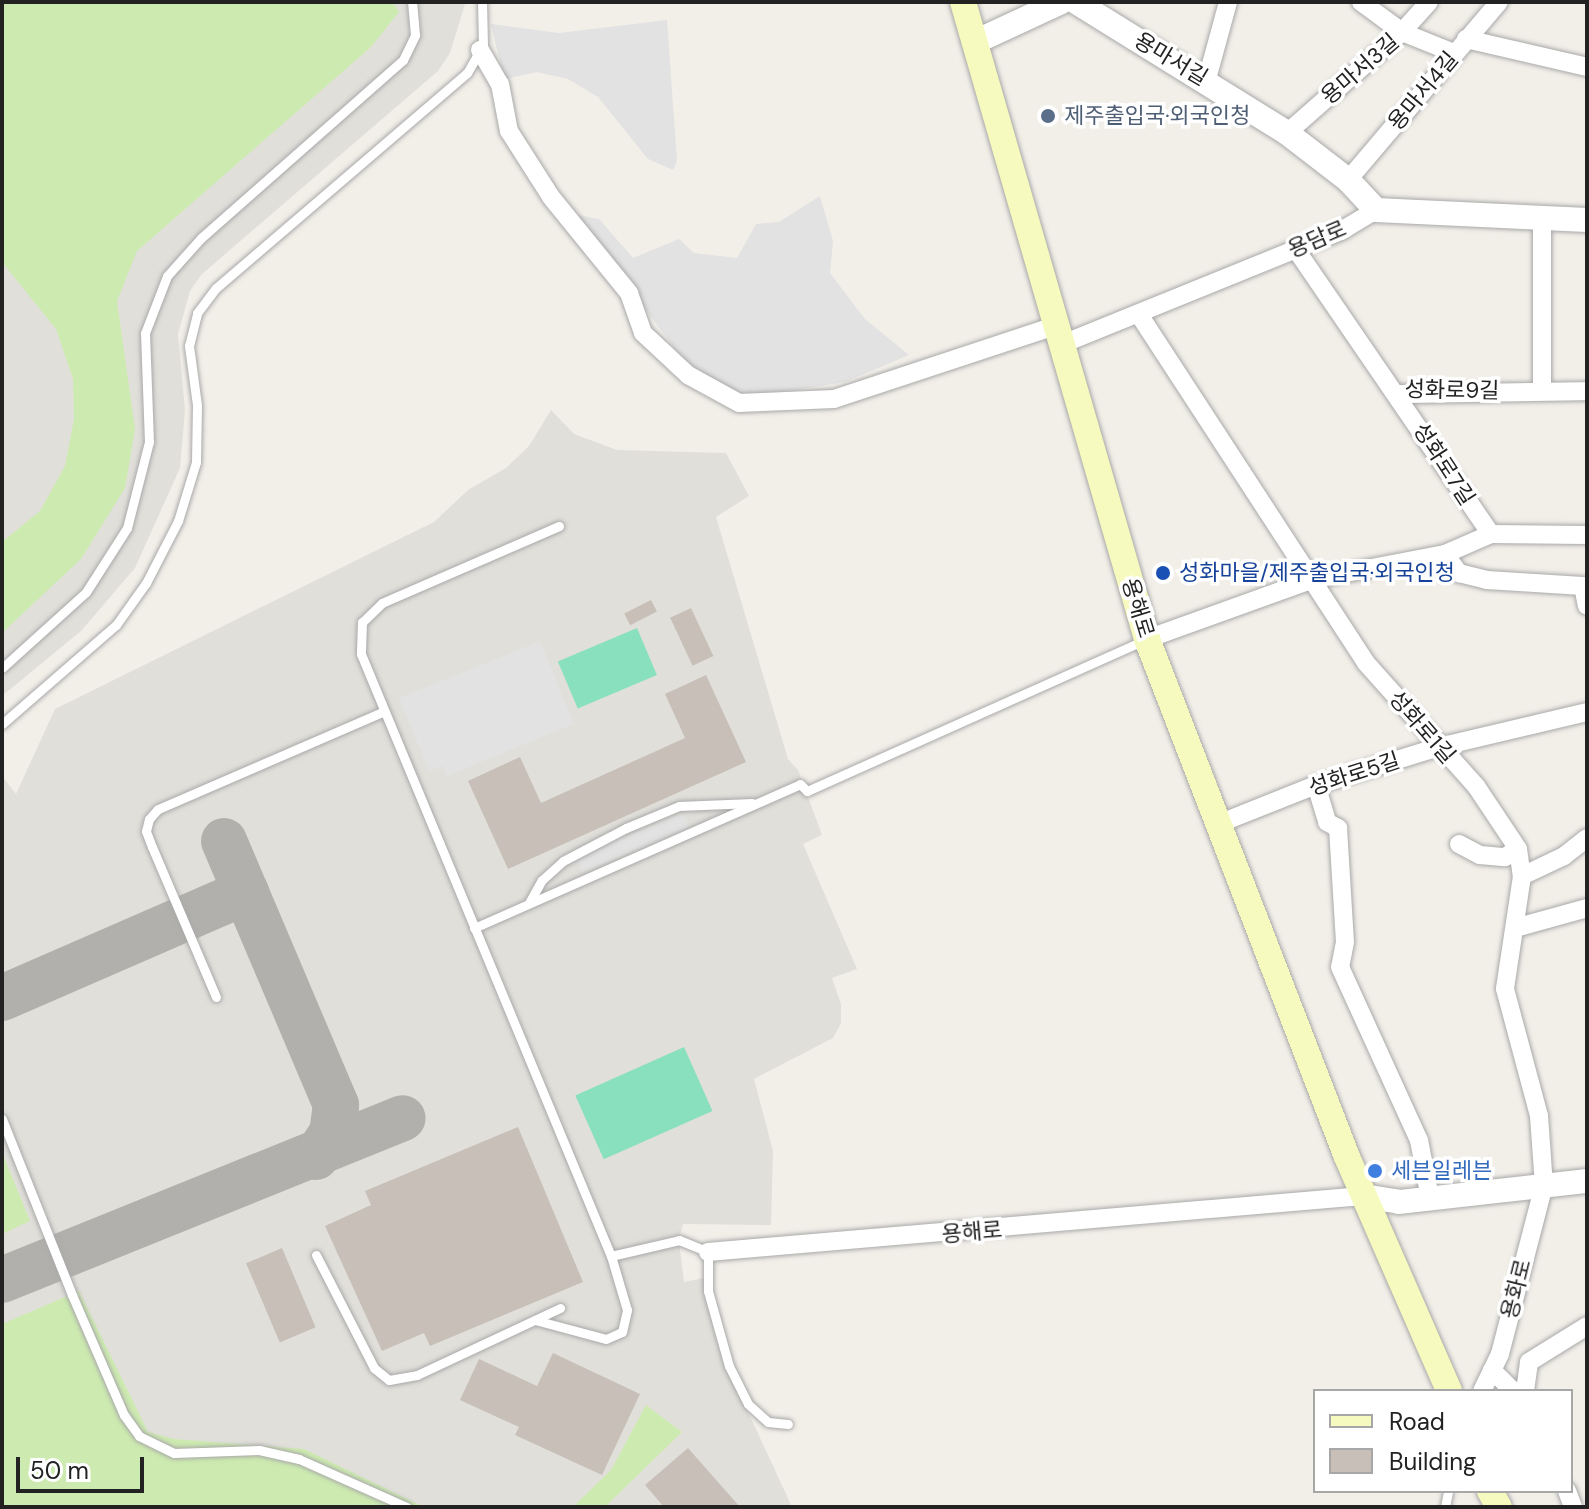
<!DOCTYPE html>
<meta charset="utf-8">
<style>
body{margin:0}
#map{position:relative;width:1589px;height:1509px;overflow:hidden;background:#f2efe9;font-family:"DM Sans","Noto Sans KR",sans-serif}
div>[style]{position:absolute}
[style*='--x']{left:calc(var(--x)*1px);top:calc(var(--y)*1px);width:calc(var(--w)*1px);rotate:calc(var(--a)*1deg)}
.airport>*{inset:0;background:#e1dfda}
.grass>*{inset:0;background:#cdebb0}
.pitch>*{inset:0;background:#88e0be;transform-origin:0 0}
.parking>*{inset:0;background:#e2e2e2;transform-origin:0 0}
.taxiway>*{height:46px;margin:-23px;padding:0 23px;transform-origin:23px;border-radius:23px;background:#b1b0ac}
.building>*{inset:0;background:#c7bfb8;transform-origin:0 0}
.roads{filter:drop-shadow(0 0 2px #a9a9a9) drop-shadow(0 0 2px #a9a9a9)}
.service>*{height:9px;margin:-4.5px;padding:0 4.5px;transform-origin:4.5px;border-radius:4.5px;background:#fff}
.minor>*{height:18px;margin:-9px;padding:0 9px;transform-origin:9px;border-radius:9px;background:#fff}
.tertiary>*{height:24px;margin:-12px;padding:0 12px;transform-origin:12px;border-radius:12px;background:#fff}
.secondary>*{height:26px;margin:-13px;padding:0 13px;transform-origin:13px;border-radius:13px;background:#f7fabf}
.dots>*{width:22px;height:22px;translate:-50% -50%;box-sizing:border-box;border:4px solid #fff;border-radius:50%}
span{translate:-50% -50%;white-space:nowrap;text-align:center;line-height:1.15;-webkit-text-stroke:7px #fff;paint-order:stroke}
.street-label{font-size:22px;color:#222}
.service-label{font-size:22px;color:#4e5e75}
.left{translate:0 -50%;text-align:left}
.transit-label{font-size:22px;color:#164399}
.shop-label{font-size:22px;color:#366cbe}
.frame{position:absolute;inset:0;border:4px solid #222;pointer-events:none}
.legend{position:absolute;left:1313px;top:1389px;width:260px;height:104px;box-sizing:border-box;background:#fff;border:2px solid #a7a7a7;margin:0;padding:10px 14px;list-style:none;font-size:24px;color:#222}
.legend li{display:flex;align-items:center;gap:16px;height:40px}
.legend b{width:40px;border:2px solid #a7a7a7}
.scale{position:absolute;left:16px;top:1457px;width:128px;height:36px;box-sizing:border-box;border:4px solid #222;border-top:0;padding-left:10px;font-size:24px;line-height:28px;white-space:nowrap;color:#222;-webkit-text-stroke:6px #fff;paint-order:stroke}
</style>
<div id="map">
<div class="airport">
<i style="clip-path:polygon(2px 2px,465px 4px,450px 53px,438px 71px,202px 274px,190px 291px,178px 334px,185px 410px,180px 468px,135px 568px,81px 631px,2px 696px)"></i>
<i style="clip-path:polygon(551px 410px,574px 434px,617px 450px,726px 453px,749px 496px,716px 517px,788px 759px,798px 770px,822px 835px,803px 844px,857px 969px,832px 978px,841px 1004px,841px 1023px,833px 1038px,754px 1079px,773px 1151px,771px 1225px,683px 1224px,679px 1240px,684px 1282px,704px 1278px,713px 1326px,731px 1375px,792px 1507px,2px 1507px,2px 776px,16px 794px,55px 709px,434px 522px,468px 490px,506px 468px,529px 446px)"></i>
</div>
<div class="grass">
<i style="clip-path:polygon(2px 2px,393px 2px,399px 12px,370px 48px,137px 251px,117px 301px,135px 429px,125px 488px,81px 559px,2px 633px,2px 542px,40px 511px,65px 466px,74px 419px,73px 379px,56px 329px,2px 262px)"></i>
<i style="clip-path:polygon(2px 1152px,30px 1221px,2px 1234px)"></i>
<i style="clip-path:polygon(79px 1291px,148px 1432px,174px 1439px,304px 1449px,424px 1507px,2px 1507px,2px 1324px)"></i>
<i style="clip-path:polygon(646px 1405px,682px 1432px,605px 1507px,573px 1507px,611px 1470px)"></i>
</div>
<div class="pitch">
<i style="left:637px;top:628px;width:51px;height:86px;rotate:67deg"></i>
<i style="left:684px;top:1047px;width:70px;height:119px;rotate:66deg"></i>
</div>
<div class="parking">
<i style="clip-path:polygon(667px 20px,677px 161px,673px 170px,648px 159px,598px 97px,568px 79px,537px 72px,504px 79px,491px 24px,559px 33px)"></i>
<i style="clip-path:polygon(820px 196px,833px 241px,830px 273px,865px 319px,909px 355px,845px 382px,770px 394px,735px 393px,686px 363px,573px 214px,599px 219px,633px 258px,679px 239px,694px 253px,737px 258px,756px 224px,779px 222px)"></i>
<i style="clip-path:polygon(540px 641px,574px 724px,447px 776px,443px 766px,429px 771px,399px 698px)"></i>
<i style="left:683px;top:813px;width:15px;height:116px;rotate:67deg"></i>
</div>
<div class="taxiway">
<i style="--x:224;--y:841;--w:287;--a:67"></i>
<i style="--x:336;--y:1105;--w:28;--a:98"></i>
<i style="--x:332;--y:1133;--w:29;--a:124"></i>
<i style="--x:2;--y:998;--w:266;--a:-23.5"></i>
<i style="--x:2;--y:1280;--w:432;--a:-22"></i>
</div>
<div class="building">
<i style="left:651px;top:600px;width:13px;height:30px;rotate:63deg"></i>
<i style="left:691px;top:608px;width:53px;height:23px;rotate:65deg"></i>
<i style="clip-path:polygon(706px 675px,746px 762px,508px 869px,468px 781px,520px 757px,541px 803px,685px 738px,665px 694px)"></i>
<i style="clip-path:polygon(518px 1127px,583px 1282px,430px 1346px,424px 1333px,382px 1351px,325px 1226px,371px 1205px,365px 1191px)"></i>
<i style="left:282px;top:1248px;width:86px;height:39px;rotate:67deg"></i>
<i style="clip-path:polygon(553px 1353px,640px 1394px,602px 1475px,515px 1435px,519px 1427px,460px 1400px,479px 1359px,537px 1386px)"></i>
<i style="clip-path:polygon(688px 1448px,740px 1507px,664px 1507px,645px 1485px)"></i>
</div>
<div class="roads">
<div class="service">
<i style="--x:559;--y:526;--w:193;--a:156.5"></i>
<i style="--x:382;--y:603;--w:28;--a:136"></i>
<i style="--x:362;--y:622;--w:32;--a:92"></i>
<i style="--x:361;--y:654;--w:652;--a:67.45"></i>
<i style="--x:611;--y:1256;--w:70;--a:-13.2"></i>
<i style="--x:679;--y:1240;--w:31;--a:22"></i>
<i style="--x:708;--y:1252;--w:39;--a:90"></i>
<i style="--x:708;--y:1291;--w:78;--a:74.4"></i>
<i style="--x:729;--y:1366;--w:42;--a:63.4"></i>
<i style="--x:748;--y:1404;--w:27;--a:42"></i>
<i style="--x:768;--y:1422;--w:20;--a:6"></i>
<i style="--x:2;--y:668;--w:113;--a:-42.1"></i>
<i style="--x:86;--y:592;--w:76;--a:-57.4"></i>
<i style="--x:127;--y:528;--w:89;--a:-75.7"></i>
<i style="--x:149;--y:442;--w:109;--a:-92.1"></i>
<i style="--x:145;--y:333;--w:61;--a:-68.9"></i>
<i style="--x:167;--y:276;--w:51;--a:-48.2"></i>
<i style="--x:201;--y:238;--w:269;--a:-41.4"></i>
<i style="--x:403;--y:60;--w:28;--a:-64"></i>
<i style="--x:415;--y:35;--w:33;--a:-95"></i>
<i style="--x:2;--y:724;--w:151;--a:-41"></i>
<i style="--x:116;--y:625;--w:52;--a:-54.5"></i>
<i style="--x:146;--y:583;--w:70;--a:-62.7"></i>
<i style="--x:178;--y:521;--w:62;--a:-73"></i>
<i style="--x:196;--y:462;--w:57;--a:-89"></i>
<i style="--x:197;--y:405;--w:60;--a:-97.7"></i>
<i style="--x:189;--y:346;--w:34;--a:-76"></i>
<i style="--x:197;--y:313;--w:31;--a:-53"></i>
<i style="--x:216;--y:288;--w:330;--a:-40.6"></i>
<i style="--x:467;--y:73;--w:32;--a:-60"></i>
<i style="--x:483;--y:45;--w:43;--a:-91.3"></i>
<i style="--x:529;--y:903;--w:26;--a:-61"></i>
<i style="--x:542;--y:880;--w:28;--a:-42"></i>
<i style="--x:563;--y:861;--w:71;--a:-27.6"></i>
<i style="--x:626;--y:828;--w:57;--a:-22.5"></i>
<i style="--x:679;--y:806;--w:73;--a:-2.4"></i>
<i style="--x:474;--y:928;--w:356;--a:-23.8"></i>
<i style="--x:800;--y:784;--w:10;--a:45"></i>
<i style="--x:807;--y:791;--w:369;--a:-24.1"></i>
<i style="--x:216;--y:997;--w:163;--a:-113.1"></i>
<i style="--x:152;--y:847;--w:17;--a:-111"></i>
<i style="--x:146;--y:831;--w:12;--a:-76"></i>
<i style="--x:149;--y:819;--w:13;--a:-48"></i>
<i style="--x:158;--y:809;--w:244;--a:-23.4"></i>
<i style="--x:2;--y:1119;--w:189;--a:68.3"></i>
<i style="--x:72;--y:1295;--w:131;--a:66.6"></i>
<i style="--x:124;--y:1415;--w:26;--a:54"></i>
<i style="--x:139;--y:1436;--w:39;--a:26"></i>
<i style="--x:174;--y:1453;--w:85;--a:-2"></i>
<i style="--x:259;--y:1450;--w:41;--a:12.7"></i>
<i style="--x:299;--y:1459;--w:118;--a:24"></i>
<i style="--x:316;--y:1255;--w:127;--a:62.8"></i>
<i style="--x:374;--y:1368;--w:19;--a:39"></i>
<i style="--x:389;--y:1380;--w:28;--a:-10"></i>
<i style="--x:417;--y:1375;--w:158;--a:-25.1"></i>
<i style="--x:535;--y:1320;--w:73;--a:15"></i>
<i style="--x:606;--y:1339;--w:17;--a:-24"></i>
<i style="--x:622;--y:1332;--w:23;--a:-77"></i>
<i style="--x:627;--y:1310;--w:56;--a:-106.5"></i>
<i style="--x:1445;--y:1507;--w:16;--a:-79"></i>
</div>
<div class="minor">
<i style="--x:1361;--y:2;--w:51;--a:36.2"></i>
<i style="--x:1402;--y:32;--w:56;--a:22"></i>
<i style="--x:1466;--y:39;--w:124;--a:13"></i>
<i style="--x:480;--y:50;--w:39;--a:60"></i>
<i style="--x:500;--y:84;--w:48;--a:79.2"></i>
<i style="--x:509;--y:131;--w:78;--a:57.5"></i>
<i style="--x:551;--y:197;--w:124;--a:50.9"></i>
<i style="--x:629;--y:293;--w:42;--a:70.7"></i>
<i style="--x:643;--y:333;--w:62;--a:43"></i>
<i style="--x:688;--y:375;--w:58;--a:28.8"></i>
<i style="--x:739;--y:403;--w:95;--a:-2.4"></i>
<i style="--x:834;--y:399;--w:233;--a:-18.3"></i>
<i style="--x:1207;--y:79;--w:80;--a:-74.7"></i>
<i style="--x:1287;--y:133;--w:153;--a:-41.3"></i>
<i style="--x:1402;--y:32;--w:40;--a:-48"></i>
<i style="--x:1348;--y:180;--w:233;--a:-49.7"></i>
<i style="--x:1542;--y:220;--w:170;--a:90"></i>
<i style="--x:1295;--y:248;--w:347;--a:55.6"></i>
<i style="--x:1140;--y:316;--w:414;--a:56.9"></i>
<i style="--x:1366;--y:663;--w:165;--a:48.2"></i>
<i style="--x:1476;--y:786;--w:76;--a:56.3"></i>
<i style="--x:1518;--y:849;--w:27;--a:82"></i>
<i style="--x:1522;--y:876;--w:114;--a:98.6"></i>
<i style="--x:1505;--y:989;--w:131;--a:75"></i>
<i style="--x:1539;--y:1116;--w:69;--a:85.9"></i>
<i style="--x:1544;--y:1185;--w:175;--a:104.6"></i>
<i style="--x:1500;--y:1354;--w:41;--a:115.9"></i>
<i style="--x:1060;--y:345;--w:303;--a:-22.1"></i>
<i style="--x:1341;--y:231;--w:41;--a:-31"></i>
<i style="--x:1398;--y:394;--w:189;--a:-0.9"></i>
<i style="--x:1445;--y:554;--w:24;--a:54"></i>
<i style="--x:1459;--y:573;--w:29;--a:14"></i>
<i style="--x:1487;--y:580;--w:96;--a:3.6"></i>
<i style="--x:1583;--y:586;--w:20;--a:79"></i>
<i style="--x:1147;--y:639;--w:177;--a:-19.8"></i>
<i style="--x:1314;--y:579;--w:133;--a:-10.8"></i>
<i style="--x:1445;--y:554;--w:50;--a:-23.5"></i>
<i style="--x:1491;--y:534;--w:96;--a:0.6"></i>
<i style="--x:1316;--y:785;--w:39;--a:73"></i>
<i style="--x:1327;--y:822;--w:13;--a:29"></i>
<i style="--x:1338;--y:828;--w:114;--a:86.5"></i>
<i style="--x:1345;--y:942;--w:25;--a:101"></i>
<i style="--x:1340;--y:967;--w:190;--a:65.5"></i>
<i style="--x:1419;--y:1140;--w:59;--a:79.3"></i>
<i style="--x:1218;--y:824;--w:105;--a:-21.7"></i>
<i style="--x:1316;--y:785;--w:129;--a:-17.2"></i>
<i style="--x:1439;--y:747;--w:152;--a:-13.3"></i>
<i style="--x:1459;--y:844;--w:24;--a:28"></i>
<i style="--x:1480;--y:855;--w:25;--a:5"></i>
<i style="--x:1505;--y:857;--w:15;--a:-32"></i>
<i style="--x:1522;--y:876;--w:47;--a:-25.5"></i>
<i style="--x:1564;--y:856;--w:29;--a:-38"></i>
<i style="--x:1515;--y:928;--w:75;--a:-15.5"></i>
<i style="--x:708;--y:1252;--w:657;--a:-4.89"></i>
<i style="--x:1492;--y:1370;--w:30;--a:45"></i>
<i style="--x:1525;--y:1391;--w:29;--a:-82"></i>
<i style="--x:1529;--y:1362;--w:68;--a:-31.8"></i>
<i style="--x:1567;--y:1491;--w:17;--a:69"></i>
</div>
<div class="tertiary">
<i style="--x:1076;--y:2;--w:248;--a:31.8"></i>
<i style="--x:1287;--y:133;--w:77;--a:37.6"></i>
<i style="--x:1348;--y:180;--w:41;--a:47"></i>
<i style="--x:1376;--y:210;--w:211;--a:2.7"></i>
<i style="--x:975;--y:42;--w:95;--a:-24.9"></i>
<i style="--x:1363;--y:1196;--w:36;--a:9"></i>
<i style="--x:1399;--y:1202;--w:189;--a:-6.4"></i>
</div>
<div class="secondary">
<i style="--x:963;--y:2;--w:663;--a:73.89"></i>
<i style="--x:1147;--y:639;--w:555;--a:68.89"></i>
<i style="--x:1347;--y:1157;--w:255;--a:66.4"></i>
<i style="--x:1490;--y:1491;--w:18;--a:61"></i>
</div>
</div>
<div class="dots">
<i style="left:1048px;top:116px;background:#5c6f8a"></i>
<i style="left:1163px;top:573px;background:#1a4fb4"></i>
<i style="left:1375px;top:1171px;background:#3f7fe0"></i>
</div>
<div class="street-label">
<span style="left:1171px;top:59px;rotate:31deg">용마서길</span>
<span style="left:1360px;top:69px;rotate:-41deg">용마서3길</span>
<span style="left:1423px;top:91px;rotate:-50deg">용마서4길</span>
<span style="left:1317px;top:239px;rotate:-23deg">용담로</span>
<span style="left:1452px;top:390px;rotate:1deg">성화로9길</span>
<span style="left:1444px;top:464px;rotate:57deg">성화로7길</span>
<span style="left:1138px;top:608px;rotate:73deg">용해로</span>
<span style="left:1422px;top:727px;rotate:49deg">성화로1길</span>
<span style="left:1354px;top:774px;rotate:-18deg">성화로5길</span>
<span style="left:972px;top:1232px;rotate:-5deg">용해로</span>
<span style="left:1516px;top:1289px;rotate:-76deg">용화로</span>
</div>
<div class="service-label">
<span class="left" style="left:1064px;top:116px">제주출입국·외국인청</span>
</div>
<div class="transit-label">
<span class="left" style="left:1179px;top:573px">성화마을/제주출입국·외국인청</span>
</div>
<div class="shop-label">
<span class="left" style="left:1391px;top:1171px">세븐일레븐</span>
</div>
<div class="frame"></div>
<ul class="legend">
<li><b style="height:10px;background:#f7fabf"></b>Road</li>
<li><b style="height:22px;background:#c7bfb8"></b>Building</li>
</ul>
<div class="scale">50 m</div>
</div>
